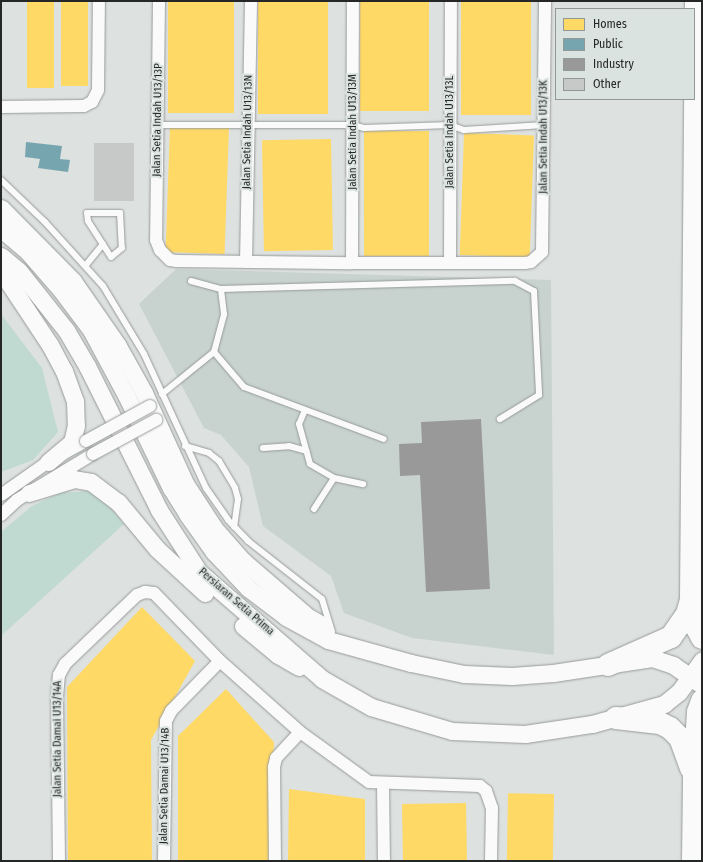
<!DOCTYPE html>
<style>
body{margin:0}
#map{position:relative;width:703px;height:862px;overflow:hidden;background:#dde1df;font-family:"Fira Sans Condensed",sans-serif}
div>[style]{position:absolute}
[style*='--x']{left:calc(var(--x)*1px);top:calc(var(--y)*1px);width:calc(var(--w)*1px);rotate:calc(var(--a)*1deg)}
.built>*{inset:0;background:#c8d3cf}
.green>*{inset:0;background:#c0dad1}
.homes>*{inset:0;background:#ffd966;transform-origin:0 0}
.public>*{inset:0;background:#76a5af}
.industry>*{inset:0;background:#999}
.building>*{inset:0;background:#c6c9c8;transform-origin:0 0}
.roads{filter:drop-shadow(0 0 1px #979a99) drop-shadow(0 0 1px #979a99)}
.lane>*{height:6px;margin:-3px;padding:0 3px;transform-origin:3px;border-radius:3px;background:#fafafa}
.street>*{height:12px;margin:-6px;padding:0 6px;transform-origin:6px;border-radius:6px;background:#fafafa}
.secondary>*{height:17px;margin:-8.5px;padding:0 8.5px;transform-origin:8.5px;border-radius:8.5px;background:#fafafa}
.highway>*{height:22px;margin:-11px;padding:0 11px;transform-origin:11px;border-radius:11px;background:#fafafa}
.bridges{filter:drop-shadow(0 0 1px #979a99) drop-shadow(0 0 1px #979a99)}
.street-bridge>*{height:12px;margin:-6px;padding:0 6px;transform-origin:6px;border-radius:6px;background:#fafafa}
span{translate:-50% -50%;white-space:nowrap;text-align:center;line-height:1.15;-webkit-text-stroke:4px #dbe3e0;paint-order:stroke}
.street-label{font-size:11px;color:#242725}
.frame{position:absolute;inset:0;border:2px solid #242725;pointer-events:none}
.legend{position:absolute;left:555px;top:8px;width:140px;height:92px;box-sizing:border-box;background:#dbe3e0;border:1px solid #929895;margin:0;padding:5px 7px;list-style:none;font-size:12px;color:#242725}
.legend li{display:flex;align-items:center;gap:8px;height:20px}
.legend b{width:20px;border:1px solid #929895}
</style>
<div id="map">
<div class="built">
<i style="clip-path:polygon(176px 269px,551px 280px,554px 655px,412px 638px,344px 613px,331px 576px,263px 526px,249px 467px,221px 435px,204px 428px,139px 304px)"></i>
</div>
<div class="green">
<i style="clip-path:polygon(1px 314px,42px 368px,58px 432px,33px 460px,1px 472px)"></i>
<i style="clip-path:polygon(89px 491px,108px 505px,124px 524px,1px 636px,1px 532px,32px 506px,60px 493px)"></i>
</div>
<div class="homes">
<i style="left:27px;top:1px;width:27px;height:87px"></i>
<i style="left:61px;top:1px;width:27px;height:85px"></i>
<i style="left:168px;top:1px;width:66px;height:112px"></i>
<i style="left:258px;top:1px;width:70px;height:113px"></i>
<i style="left:360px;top:1px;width:69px;height:110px"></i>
<i style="left:461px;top:1px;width:70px;height:114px"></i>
<i style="left:170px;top:126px;width:59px;height:126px;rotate:2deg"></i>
<i style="left:364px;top:131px;width:65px;height:125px"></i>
<i style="left:464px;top:133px;width:70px;height:122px;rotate:2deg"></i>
<i style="left:331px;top:139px;width:111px;height:69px;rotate:89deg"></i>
<i style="clip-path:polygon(142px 607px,195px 661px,151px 740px,152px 861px,68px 861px,67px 687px)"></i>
<i style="clip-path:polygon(226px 689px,274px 742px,268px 861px,178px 861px,178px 736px)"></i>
<i style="clip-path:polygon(289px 789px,365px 799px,365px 861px,288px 861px)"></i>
<i style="left:554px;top:794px;width:67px;height:46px;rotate:91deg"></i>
<i style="left:466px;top:803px;width:58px;height:64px;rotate:89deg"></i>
</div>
<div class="public">
<i style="clip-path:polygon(26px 142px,62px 146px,60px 159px,70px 160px,68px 172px,38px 168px,40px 159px,25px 157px)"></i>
</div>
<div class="industry">
<i style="clip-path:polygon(481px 419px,490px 589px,426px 592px,420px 475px,400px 476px,399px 444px,422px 443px,421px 422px)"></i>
</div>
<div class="building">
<i style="left:94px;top:143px;width:40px;height:58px"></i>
</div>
<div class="roads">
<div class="lane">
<i style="--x:158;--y:125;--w:195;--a:0"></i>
<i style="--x:353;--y:125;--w:11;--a:15"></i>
<i style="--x:364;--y:128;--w:86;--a:-2"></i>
<i style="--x:450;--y:125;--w:15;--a:20"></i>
<i style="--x:464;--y:130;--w:80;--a:-3.6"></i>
<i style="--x:1;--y:180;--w:61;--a:43.7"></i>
<i style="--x:45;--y:222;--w:86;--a:47.8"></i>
<i style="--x:103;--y:286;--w:79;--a:58.9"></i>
<i style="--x:144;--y:354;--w:148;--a:65.2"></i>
<i style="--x:206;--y:488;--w:39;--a:55"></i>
<i style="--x:228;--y:520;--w:29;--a:46"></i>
<i style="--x:248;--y:541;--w:94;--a:38.1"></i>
<i style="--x:322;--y:599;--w:34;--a:73"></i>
<i style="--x:87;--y:213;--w:33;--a:0"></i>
<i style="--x:120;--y:213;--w:35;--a:87"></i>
<i style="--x:122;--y:248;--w:14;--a:141"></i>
<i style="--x:111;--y:257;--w:43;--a:-122.6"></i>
<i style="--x:88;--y:221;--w:8;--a:-97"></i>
<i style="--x:86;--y:265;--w:27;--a:-51"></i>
<i style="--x:191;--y:281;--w:31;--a:15"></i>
<i style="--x:221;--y:289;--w:294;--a:-1.6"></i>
<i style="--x:515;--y:281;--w:21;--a:28"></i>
<i style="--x:534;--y:291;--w:104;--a:87.2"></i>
<i style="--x:539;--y:395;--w:46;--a:148.4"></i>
<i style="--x:214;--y:352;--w:46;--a:49.4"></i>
<i style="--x:244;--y:387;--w:149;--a:20.4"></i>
<i style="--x:162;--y:394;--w:67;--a:-38.9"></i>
<i style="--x:214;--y:352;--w:39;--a:-75"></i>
<i style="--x:224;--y:314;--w:25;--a:-97"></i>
<i style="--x:305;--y:410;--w:15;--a:113"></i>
<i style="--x:299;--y:424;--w:41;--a:74.6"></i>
<i style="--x:310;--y:464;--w:28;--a:30"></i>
<i style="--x:334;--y:478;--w:30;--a:12"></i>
<i style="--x:185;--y:446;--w:25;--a:16"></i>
<i style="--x:209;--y:453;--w:13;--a:39"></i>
<i style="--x:219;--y:461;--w:31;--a:59"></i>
<i style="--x:235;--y:488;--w:11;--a:75"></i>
<i style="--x:238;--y:499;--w:28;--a:98"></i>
<i style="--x:263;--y:448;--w:26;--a:-4"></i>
<i style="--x:289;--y:446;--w:18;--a:16"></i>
<i style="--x:314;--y:509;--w:37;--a:-57"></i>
</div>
<div class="street">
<i style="--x:159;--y:1;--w:239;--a:90.7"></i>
<i style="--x:156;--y:240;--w:11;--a:68"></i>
<i style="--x:160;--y:250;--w:14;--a:45"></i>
<i style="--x:170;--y:260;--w:6;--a:9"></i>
<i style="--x:176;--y:261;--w:176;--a:0.7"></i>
<i style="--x:352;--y:263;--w:173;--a:0"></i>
<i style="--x:525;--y:263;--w:6;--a:-9"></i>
<i style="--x:531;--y:262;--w:15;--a:-42"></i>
<i style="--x:542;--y:252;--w:251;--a:-89.3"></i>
<i style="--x:1;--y:107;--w:83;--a:-0.7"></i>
<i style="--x:84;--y:106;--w:9;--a:-27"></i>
<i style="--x:92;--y:102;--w:13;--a:-63"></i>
<i style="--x:98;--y:90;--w:89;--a:-89.4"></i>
<i style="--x:246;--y:262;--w:261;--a:-88.9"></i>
<i style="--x:352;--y:263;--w:262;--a:-89.8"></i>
<i style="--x:450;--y:263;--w:262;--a:-89.8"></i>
<i style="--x:1;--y:495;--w:57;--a:-35.1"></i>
<i style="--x:48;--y:462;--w:43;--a:-28.9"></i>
<i style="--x:1;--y:515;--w:22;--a:-43"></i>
<i style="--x:17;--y:500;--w:89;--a:-31.2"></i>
<i style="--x:383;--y:783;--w:78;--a:89.3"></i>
<i style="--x:59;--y:861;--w:164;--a:-90.7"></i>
<i style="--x:57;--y:697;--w:22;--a:-85"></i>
<i style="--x:59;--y:675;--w:13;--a:-61"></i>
<i style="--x:65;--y:664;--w:100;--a:-43.8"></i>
<i style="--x:137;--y:595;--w:9;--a:-21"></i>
<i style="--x:145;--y:592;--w:9;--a:6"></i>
<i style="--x:154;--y:593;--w:95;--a:45.9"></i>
<i style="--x:220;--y:661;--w:107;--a:41.6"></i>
<i style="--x:300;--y:732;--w:85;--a:35.9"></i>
<i style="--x:369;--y:782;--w:111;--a:2.1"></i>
<i style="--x:480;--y:786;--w:8;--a:40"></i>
<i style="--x:486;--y:791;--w:18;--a:71"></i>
<i style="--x:492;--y:808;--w:53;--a:91.1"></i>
<i style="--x:164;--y:861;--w:140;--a:-89.2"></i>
<i style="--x:166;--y:721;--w:11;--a:-63"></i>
<i style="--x:171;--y:711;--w:70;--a:-45.6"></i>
<i style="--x:275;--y:861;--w:94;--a:-90.6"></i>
<i style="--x:274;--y:767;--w:9;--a:-77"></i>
<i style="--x:276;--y:758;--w:35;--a:-47"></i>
</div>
<div class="secondary">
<i style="--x:1;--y:208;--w:103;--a:45.4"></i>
<i style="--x:73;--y:281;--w:79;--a:55.3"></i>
<i style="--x:118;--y:346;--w:54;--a:61"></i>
<i style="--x:144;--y:393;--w:101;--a:65.5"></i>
<i style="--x:186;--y:485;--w:51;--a:56.9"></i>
<i style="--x:214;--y:528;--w:44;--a:48.7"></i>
<i style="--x:243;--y:561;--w:86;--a:40.7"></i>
<i style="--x:308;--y:617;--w:18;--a:29"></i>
<i style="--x:1;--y:229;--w:35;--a:40"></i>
<i style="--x:28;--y:252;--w:50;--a:49"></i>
<i style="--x:61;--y:290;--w:50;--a:53.1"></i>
<i style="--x:91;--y:330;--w:74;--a:61.7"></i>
<i style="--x:126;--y:395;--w:103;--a:64.2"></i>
<i style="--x:171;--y:488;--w:31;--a:58"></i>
<i style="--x:187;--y:514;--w:47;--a:54.6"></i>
<i style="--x:214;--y:552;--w:50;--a:46.6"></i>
<i style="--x:248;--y:588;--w:48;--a:37.3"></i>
<i style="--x:286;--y:617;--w:48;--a:28.7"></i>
<i style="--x:328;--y:640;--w:86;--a:15.5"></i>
<i style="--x:411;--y:663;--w:54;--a:11.7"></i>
<i style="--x:464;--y:674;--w:48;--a:2.4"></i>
<i style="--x:512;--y:676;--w:41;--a:-4.2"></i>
<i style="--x:553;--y:673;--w:100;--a:-8.6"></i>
<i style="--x:652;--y:658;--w:22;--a:18"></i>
<i style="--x:673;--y:665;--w:35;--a:35"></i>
<i style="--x:1;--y:256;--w:23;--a:40"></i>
<i style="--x:19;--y:271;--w:75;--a:51.5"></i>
<i style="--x:66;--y:330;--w:42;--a:59.7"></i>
<i style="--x:87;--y:366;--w:161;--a:63.4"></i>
<i style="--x:159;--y:510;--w:74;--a:57.2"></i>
<i style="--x:199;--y:572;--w:163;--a:41"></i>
<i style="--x:322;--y:679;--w:56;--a:29.7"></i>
<i style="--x:371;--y:707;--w:84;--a:16.5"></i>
<i style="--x:452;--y:731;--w:73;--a:2.4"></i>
<i style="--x:525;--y:734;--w:68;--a:-8.5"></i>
<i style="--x:592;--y:724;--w:75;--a:-15.5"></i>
<i style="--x:664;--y:704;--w:19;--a:-39"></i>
<i style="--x:679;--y:692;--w:39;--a:-54"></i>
<i style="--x:1;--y:271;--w:89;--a:56.5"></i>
<i style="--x:50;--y:345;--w:30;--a:62"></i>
<i style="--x:64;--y:371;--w:32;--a:70"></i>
<i style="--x:75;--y:401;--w:24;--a:88"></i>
<i style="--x:76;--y:425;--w:17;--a:103"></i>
<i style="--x:72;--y:442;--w:31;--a:140"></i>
<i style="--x:29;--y:493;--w:47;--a:-17.3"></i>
<i style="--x:74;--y:479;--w:17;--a:10"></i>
<i style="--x:91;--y:482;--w:34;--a:37"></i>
<i style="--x:118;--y:502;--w:61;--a:50.3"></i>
<i style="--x:157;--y:549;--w:65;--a:42.5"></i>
<i style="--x:243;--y:626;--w:45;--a:39.6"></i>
<i style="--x:278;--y:655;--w:24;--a:30"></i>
</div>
<div class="highway">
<i style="--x:696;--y:1;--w:599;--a:90.48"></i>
<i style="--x:691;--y:600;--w:29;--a:78"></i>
<i style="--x:697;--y:628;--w:11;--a:63"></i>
<i style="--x:608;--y:665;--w:69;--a:-24"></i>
<i style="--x:671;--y:637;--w:28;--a:-55"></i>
<i style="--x:687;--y:614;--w:15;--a:-74"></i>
<i style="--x:616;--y:718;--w:44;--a:6.5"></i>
<i style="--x:660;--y:723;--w:11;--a:27"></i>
<i style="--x:670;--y:728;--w:14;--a:45"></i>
<i style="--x:680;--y:738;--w:32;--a:70"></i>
<i style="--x:693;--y:861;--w:84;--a:-89.3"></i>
<i style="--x:694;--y:777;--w:65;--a:-86.5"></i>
<i style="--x:698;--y:712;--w:12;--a:-70"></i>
</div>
</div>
<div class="bridges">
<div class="street-bridge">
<i style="--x:86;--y:441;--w:73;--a:-28.7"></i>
<i style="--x:93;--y:454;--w:72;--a:-28.4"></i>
</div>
</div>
<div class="street-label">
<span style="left:158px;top:120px;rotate:-89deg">Jalan Setia Indah U13/13P</span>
<span style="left:248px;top:132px;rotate:-89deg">Jalan Setia Indah U13/13N</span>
<span style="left:353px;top:132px;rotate:-90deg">Jalan Setia Indah U13/13M</span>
<span style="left:450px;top:132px;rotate:-90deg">Jalan Setia Indah U13/13L</span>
<span style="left:544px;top:137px;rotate:-90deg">Jalan Setia Indah U13/13K</span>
<span style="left:236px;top:602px;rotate:41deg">Persiaran Setia Prima</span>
<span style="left:58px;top:739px;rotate:-90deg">Jalan Setia Damai U13/14A</span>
<span style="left:165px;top:786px;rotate:-89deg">Jalan Setia Damai U13/14B</span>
</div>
<div class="frame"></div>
<ul class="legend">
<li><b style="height:11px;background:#ffd966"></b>Homes</li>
<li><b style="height:11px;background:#76a5af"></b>Public</li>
<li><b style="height:11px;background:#999"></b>Industry</li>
<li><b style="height:11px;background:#c6c9c8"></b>Other</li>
</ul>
</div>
